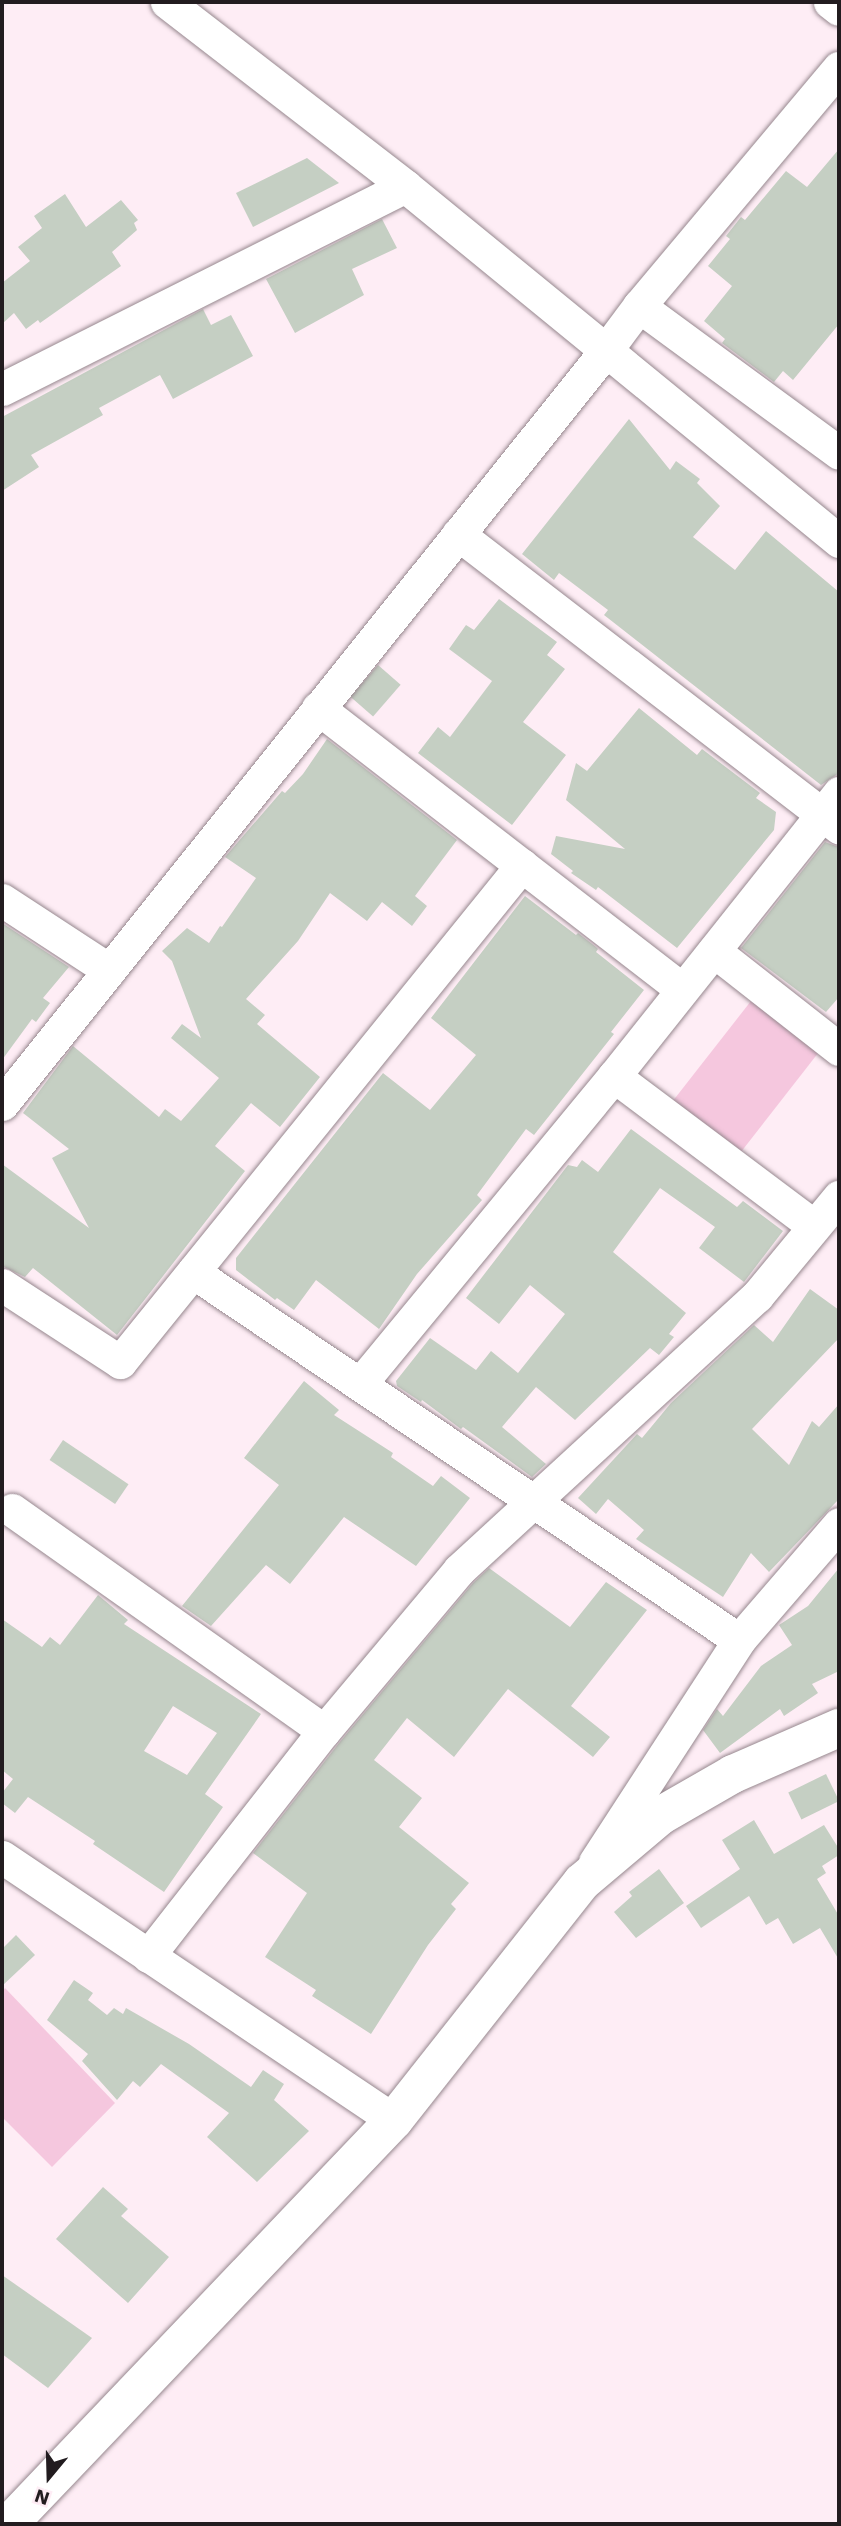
<!DOCTYPE html>
<style>
body{margin:0}
#map{position:relative;width:841px;height:2526px;overflow:hidden;background:#feedf5;font-family:"Work Sans",sans-serif}
div>[style]{position:absolute}
[style*='--x']{left:calc(var(--x)*1px);top:calc(var(--y)*1px);width:calc(var(--w)*1px);rotate:calc(var(--a)*1deg)}
.green>*{inset:0;background:#f5c7de;transform-origin:0 0}
.building>*{inset:0;background:#c5cfc3;transform-origin:0 0}
.roads{filter:drop-shadow(0 0 2px #96878e) drop-shadow(0 0 2px #96878e)}
.street>*{height:33px;margin:-16.5px;padding:0 16.5px;transform-origin:16.5px;border-radius:16.5px;background:#fff}
.secondary>*{height:38px;margin:-19px;padding:0 19px;transform-origin:19px;border-radius:19px;background:#fff}
span{translate:-50% -50%;white-space:nowrap;text-align:center;line-height:1.15;-webkit-text-stroke:5px #feedf5;paint-order:stroke}
.frame{position:absolute;inset:0;border:4px solid #221c1f;pointer-events:none}
.north{position:absolute;left:14px;top:2442px;width:70px;height:70px;-webkit-text-stroke:5px #feedf5;paint-order:stroke;rotate:199deg;font-size:19px;font-weight:700;line-height:28px;text-align:center;color:#221c1f}
.north::after{content:'';display:block;margin:auto;width:24px;height:32px;background:#221c1f;clip-path:polygon(50% 0,100% 100%,50% 72%,0 100%)}
</style>
<div id="map">
<div class="green">
<i style="left:751px;top:1001px;width:85px;height:127px;rotate:38deg"></i>
<i style="clip-path:polygon(5px 1988px,115px 2103px,52px 2167px,2px 2117px,2px 1992px)"></i>
</div>
<div class="building">
<i style="clip-path:polygon(839px 149px,839px 324px,793px 380px,783px 371px,774px 382px,722px 343px,725px 339px,704px 321px,732px 286px,708px 266px,730px 239px,726px 236px,741px 217px,745px 220px,786px 171px,807px 187px)"></i>
<i style="clip-path:polygon(307px 158px,339px 183px,253px 227px,236px 193px)"></i>
<i style="clip-path:polygon(65px 194px,86px 227px,121px 200px,138px 220px,134px 223px,137px 230px,112px 252px,121px 266px,40px 323px,38px 320px,26px 329px,14px 313px,2px 324px,2px 283px,30px 261px,18px 247px,42px 228px,34px 216px)"></i>
<i style="clip-path:polygon(382px 219px,397px 248px,352px 269px,364px 295px,295px 333px,266px 279px)"></i>
<i style="clip-path:polygon(203px 309px,211px 325px,231px 315px,253px 356px,173px 399px,160px 375px,99px 408px,103px 415px,31px 455px,39px 467px,2px 491px,2px 417px)"></i>
<i style="clip-path:polygon(629px 419px,670px 470px,676px 461px,700px 479px,697px 483px,720px 506px,693px 537px,735px 570px,766px 531px,839px 592px,839px 773px,821px 785px,604px 615px,608px 610px,559px 573px,554px 580px,522px 554px)"></i>
<i style="clip-path:polygon(499px 599px,557px 642px,547px 655px,565px 669px,523px 722px,566px 755px,512px 825px,418px 753px,438px 727px,450px 737px,492px 681px,449px 649px,466px 625px,474px 630px)"></i>
<i style="left:378px;top:665px;width:30px;height:42px;rotate:41deg"></i>
<i style="clip-path:polygon(639px 708px,697px 755px,702px 749px,760px 793px,756px 798px,776px 812px,774px 830px,677px 948px,598px 887px,596px 890px,571px 873px,573px 871px,551px 854px,556px 836px,625px 849px,566px 800px,576px 763px,587px 771px)"></i>
<i style="clip-path:polygon(327px 739px,457px 840px,415px 896px,427px 906px,412px 926px,382px 902px,367px 921px,330px 893px,298px 941px,246px 999px,265px 1015px,257px 1024px,320px 1077px,280px 1127px,251px 1103px,215px 1146px,245px 1171px,117px 1335px,33px 1268px,25px 1277px,2px 1266px,2px 1164px,89px 1228px,52px 1158px,69px 1149px,23px 1113px,73px 1046px,159px 1117px,165px 1109px,181px 1121px,219px 1078px,171px 1038px,182px 1024px,201px 1038px,172px 961px,162px 951px,187px 928px,209px 943px,220px 926px,222px 927px,256px 878px,225px 857px,282px 791px,285px 793px,303px 774px)"></i>
<i style="clip-path:polygon(825px 842px,839px 847px,839px 997px,826px 1012px,741px 948px)"></i>
<i style="clip-path:polygon(525px 896px,576px 935px,578px 933px,596px 947px,598px 949px,596px 952px,644px 990px,611px 1032px,614px 1034px,534px 1135px,526px 1129px,477px 1195px,482px 1200px,417px 1274px,379px 1329px,316px 1280px,294px 1310px,277px 1298px,275px 1300px,236px 1270px,236px 1258px,383px 1073px,430px 1110px,476px 1055px,431px 1018px)"></i>
<i style="clip-path:polygon(2px 923px,69px 967px,43px 998px,50px 1003px,36px 1022px,32px 1019px,2px 1060px)"></i>
<i style="clip-path:polygon(631px 1129px,737px 1207px,743px 1201px,783px 1231px,744px 1282px,699px 1248px,715px 1227px,660px 1188px,613px 1252px,686px 1313px,669px 1334px,674px 1337px,659px 1355px,650px 1348px,575px 1420px,536px 1387px,502px 1427px,546px 1464px,532px 1477px,463px 1427px,461px 1429px,422px 1400px,421px 1402px,397px 1386px,396px 1381px,430px 1338px,476px 1370px,491px 1351px,518px 1373px,565px 1314px,530px 1285px,499px 1324px,466px 1298px,568px 1165px,577px 1167px,582px 1160px,598px 1172px)"></i>
<i style="clip-path:polygon(810px 1289px,839px 1310px,839px 1338px,752px 1429px,789px 1465px,812px 1421px,819px 1427px,839px 1404px,839px 1499px,769px 1572px,751px 1553px,723px 1597px,636px 1539px,644px 1530px,608px 1499px,596px 1514px,578px 1498px,637px 1434px,642px 1438px,671px 1403px,754px 1325px,773px 1342px)"></i>
<i style="clip-path:polygon(304px 1381px,339px 1410px,334px 1415px,393px 1453px,391px 1457px,433px 1486px,441px 1476px,470px 1498px,416px 1566px,344px 1517px,290px 1584px,266px 1565px,211px 1626px,182px 1606px,279px 1485px,244px 1458px)"></i>
<i style="left:63px;top:1440px;width:79px;height:24px;rotate:34deg"></i>
<i style="clip-path:polygon(489px 1568px,570px 1627px,606px 1582px,647px 1610px,571px 1706px,610px 1737px,593px 1757px,508px 1689px,454px 1757px,407px 1718px,374px 1760px,422px 1798px,399px 1827px,469px 1883px,451px 1904px,456px 1909px,428px 1945px,371px 2034px,312px 1996px,316px 1990px,265px 1957px,307px 1893px,253px 1853px,339px 1743px,473px 1583px)"></i>
<i style="clip-path:polygon(839px 1568px,839px 1671px,812px 1684px,818px 1693px,784px 1716px,780px 1709px,720px 1753px,703px 1730px,717px 1709px,723px 1716px,761px 1666px,792px 1645px,779px 1625px,808px 1606px)"></i>
<i style="clip-path:polygon(evenodd,98px 1595px,128px 1620px,124px 1624px,261px 1714px,205px 1794px,223px 1807px,164px 1892px,93px 1844px,95px 1841px,28px 1797px,15px 1813px,2px 1803px,2px 1793px,13px 1779px,2px 1770px,2px 1619px,42px 1647px,50px 1637px,60px 1645px,98px 1595px,173px 1706px,217px 1733px,187px 1775px,144px 1751px,173px 1706px)"></i>
<i style="left:826px;top:1774px;width:30px;height:42px;rotate:64deg"></i>
<i style="clip-path:polygon(754px 1820px,774px 1854px,824px 1825px,839px 1849px,839px 1855px,822px 1866px,826px 1873px,817px 1879px,839px 1916px,839px 1960px,820px 1928px,793px 1944px,778px 1918px,766px 1925px,749px 1896px,701px 1928px,686px 1906px,740px 1869px,722px 1840px)"></i>
<i style="clip-path:polygon(659px 1869px,684px 1903px,636px 1938px,614px 1912px,632px 1896px,629px 1892px)"></i>
<i style="clip-path:polygon(16px 1935px,35px 1955px,2px 1986px,2px 1949px)"></i>
<i style="clip-path:polygon(74px 1980px,93px 1993px,88px 2000px,107px 2015px,114px 2008px,123px 2014px,126px 2008px,189px 2044px,251px 2087px,263px 2070px,284px 2084px,274px 2100px,309px 2131px,257px 2182px,207px 2137px,229px 2113px,161px 2064px,140px 2087px,133px 2081px,117px 2100px,82px 2061px,88px 2054px,47px 2020px)"></i>
<i style="clip-path:polygon(103px 2187px,128px 2209px,121px 2216px,169px 2257px,128px 2303px,56px 2239px)"></i>
<i style="clip-path:polygon(2px 2275px,92px 2338px,48px 2388px,2px 2354px)"></i>
</div>
<div class="roads">
<div class="street">
<i style="--x:167;--y:2;--w:301;--a:37.7"></i>
<i style="--x:405;--y:186;--w:561;--a:39.28"></i>
<i style="--x:830;--y:2;--w:11;--a:38"></i>
<i style="--x:639;--y:306;--w:248;--a:36.3"></i>
<i style="--x:2;--y:389;--w:451;--a:-26.7"></i>
<i style="--x:458;--y:534;--w:481;--a:37.6"></i>
<i style="--x:318;--y:708;--w:460;--a:37.7"></i>
<i style="--x:2;--y:900;--w:128;--a:33.2"></i>
<i style="--x:714;--y:951;--w:159;--a:38.1"></i>
<i style="--x:614;--y:1076;--w:250;--a:36.9"></i>
<i style="--x:2;--y:1104;--w:967;--a:-51.29"></i>
<i style="--x:607;--y:349;--w:54;--a:-53.3"></i>
<i style="--x:639;--y:306;--w:311;--a:-50"></i>
<i style="--x:193;--y:1272;--w:658;--a:33.98"></i>
<i style="--x:2;--y:1285;--w:141;--a:33.1"></i>
<i style="--x:120;--y:1362;--w:639;--a:-51.03"></i>
<i style="--x:360;--y:1384;--w:399;--a:-50.5"></i>
<i style="--x:614;--y:1076;--w:362;--a:-51.5"></i>
<i style="--x:12;--y:1510;--w:382;--a:35.3"></i>
<i style="--x:2;--y:1857;--w:472;--a:33.9"></i>
<i style="--x:595;--y:1862;--w:265;--a:-57"></i>
<i style="--x:739;--y:1640;--w:153;--a:-49.2"></i>
<i style="--x:148;--y:1956;--w:286;--a:-52"></i>
<i style="--x:324;--y:1731;--w:210;--a:-50"></i>
<i style="--x:459;--y:1570;--w:405;--a:-42.6"></i>
<i style="--x:757;--y:1296;--w:129;--a:-50.4"></i>
</div>
<div class="secondary">
<i style="--x:9;--y:2524;--w:558;--a:-46.38"></i>
<i style="--x:394;--y:2120;--w:303;--a:-51.7"></i>
<i style="--x:582;--y:1882;--w:102;--a:-40.2"></i>
<i style="--x:660;--y:1816;--w:84;--a:-29.9"></i>
<i style="--x:733;--y:1774;--w:116;--a:-23.5"></i>
</div>
</div>
<div class="frame"></div>
<div class="north">N</div>
</div>
